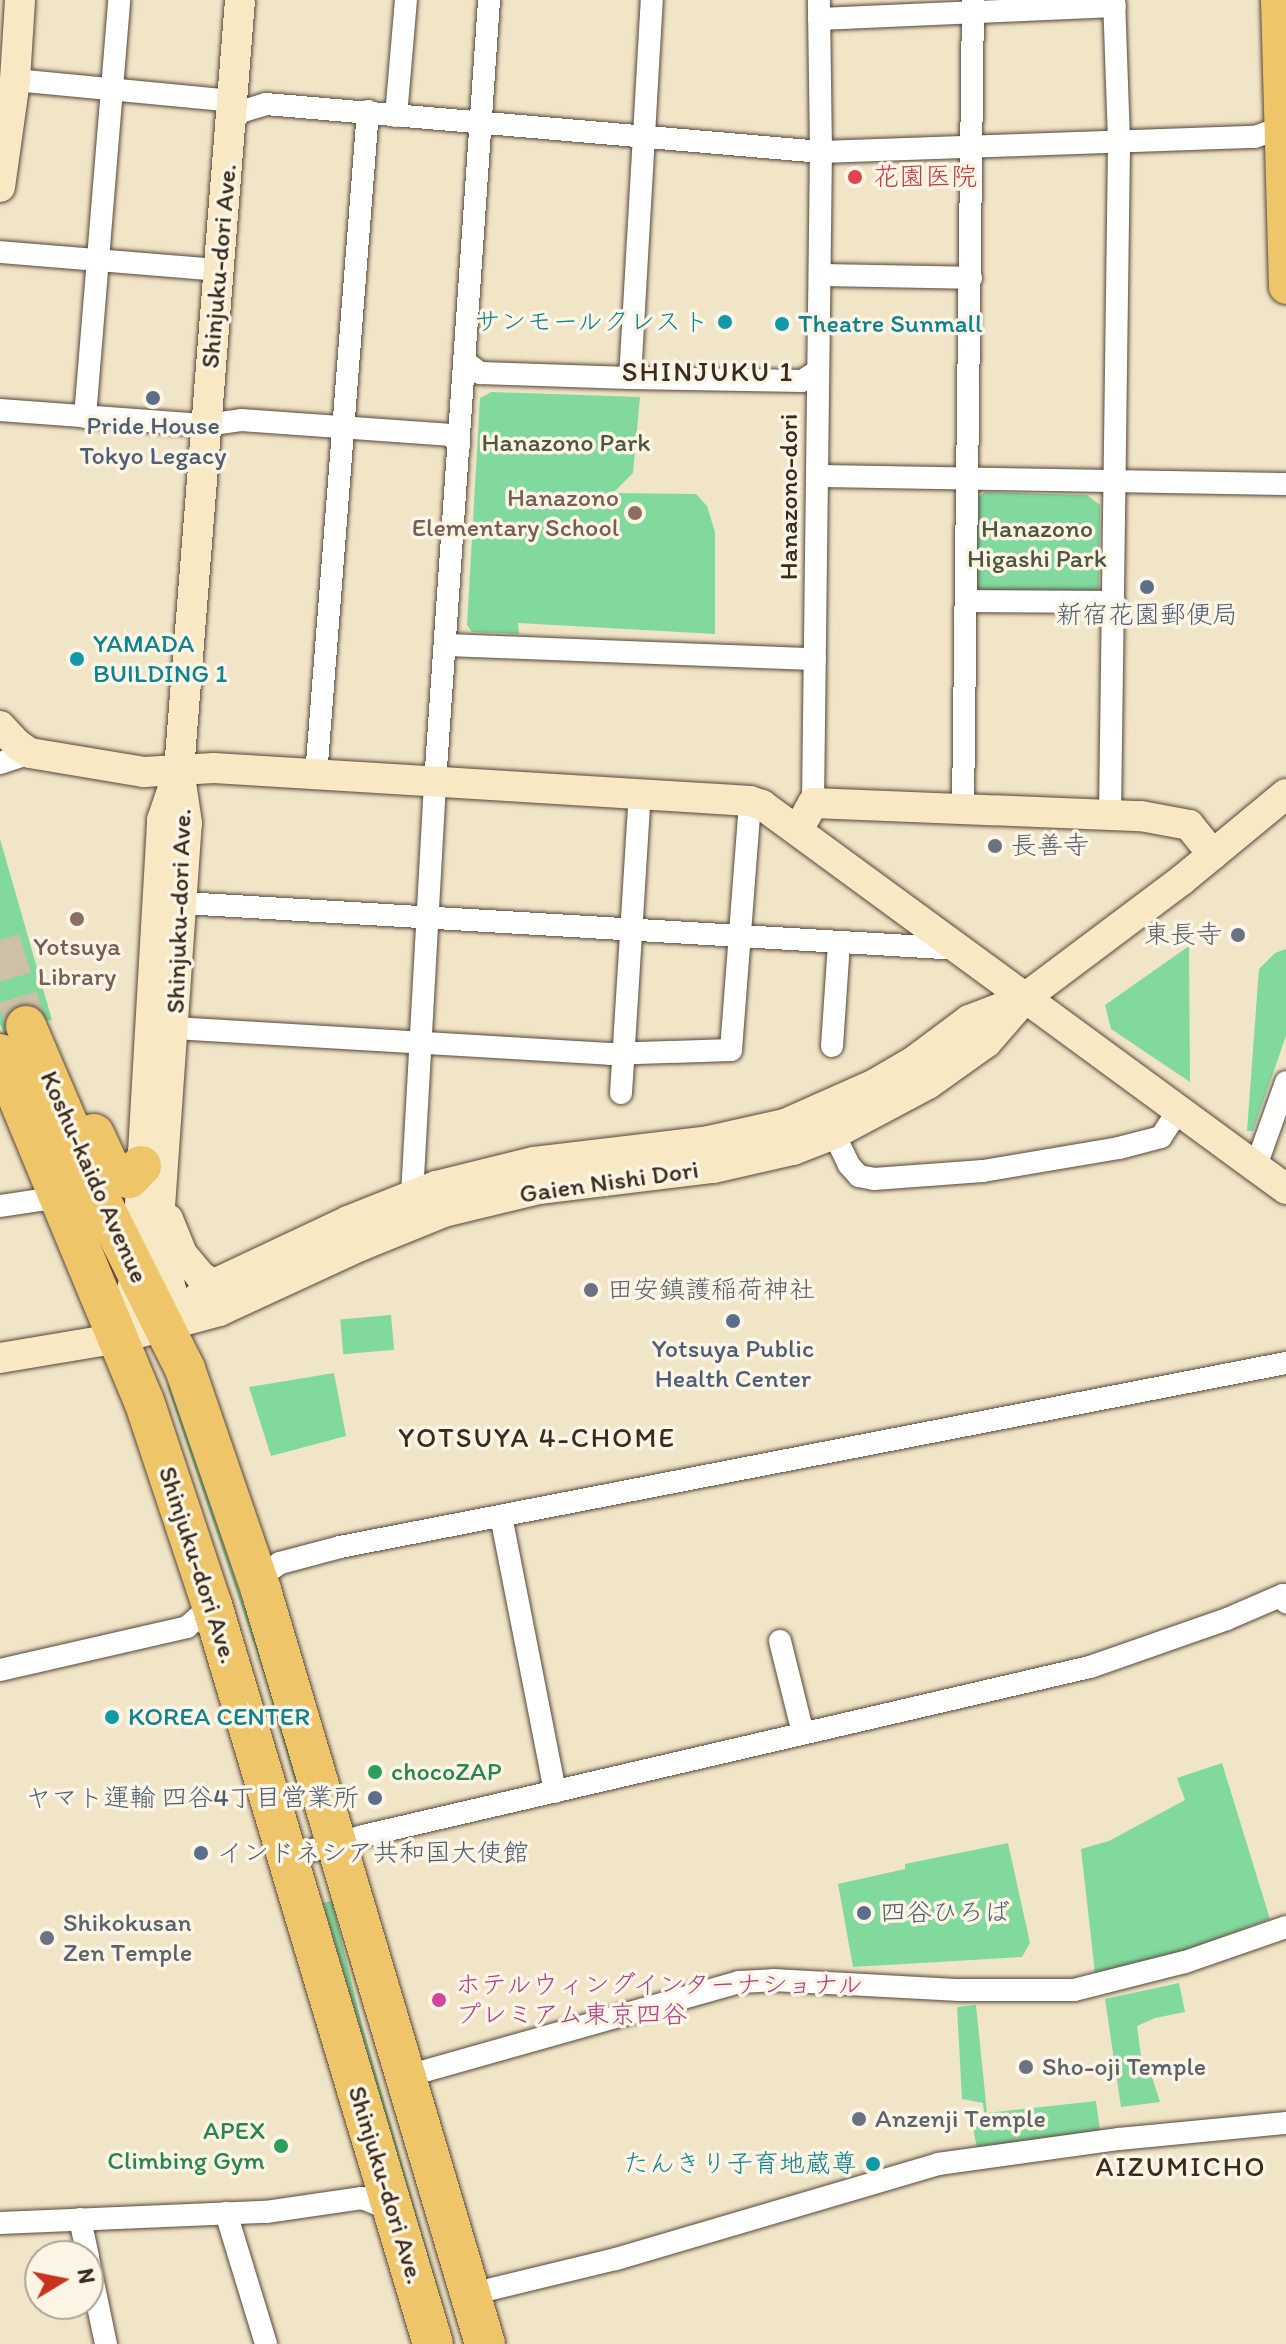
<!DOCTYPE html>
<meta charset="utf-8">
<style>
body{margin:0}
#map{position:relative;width:1286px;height:2344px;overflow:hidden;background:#f1e5c8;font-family:Itim,"Klee One",sans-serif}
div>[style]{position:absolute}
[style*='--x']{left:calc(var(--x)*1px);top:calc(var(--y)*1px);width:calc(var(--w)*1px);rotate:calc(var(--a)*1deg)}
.green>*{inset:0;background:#82d99e;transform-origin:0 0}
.highway-tunnel>*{height:40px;margin-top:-20px;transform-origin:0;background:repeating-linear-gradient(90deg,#cdc0a6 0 40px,transparent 0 60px)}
.roads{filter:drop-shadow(0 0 2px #564638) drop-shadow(0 0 2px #564638)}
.street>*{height:22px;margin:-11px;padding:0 11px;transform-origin:11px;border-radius:11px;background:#fff}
.secondary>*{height:30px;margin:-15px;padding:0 15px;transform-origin:15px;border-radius:15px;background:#f8e8c3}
.primary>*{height:34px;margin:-17px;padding:0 17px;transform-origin:17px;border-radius:17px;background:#eec569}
.highway>*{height:40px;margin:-20px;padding:0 20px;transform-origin:20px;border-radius:20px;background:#eec569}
.dots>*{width:22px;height:22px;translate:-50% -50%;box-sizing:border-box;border:4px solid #fcf5e5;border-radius:50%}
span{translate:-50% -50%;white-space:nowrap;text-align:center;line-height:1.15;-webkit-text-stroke:7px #fcf5e5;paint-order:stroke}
.health-label{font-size:26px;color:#be3a42}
.left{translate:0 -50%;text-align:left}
.street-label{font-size:26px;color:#3b2a1e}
.culture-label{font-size:26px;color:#0d838f}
.right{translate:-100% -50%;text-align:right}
.service-label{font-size:26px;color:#4e5e75}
.park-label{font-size:26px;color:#4d563e}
.education-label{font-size:26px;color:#785e54}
.worship-label{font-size:26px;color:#5b616d}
.leisure-label{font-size:26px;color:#27864d}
.hotel-label{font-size:26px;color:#b23c85}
.neighbourhood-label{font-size:28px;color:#3b2a1e;letter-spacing:2px}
.north{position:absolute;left:24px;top:2240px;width:80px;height:80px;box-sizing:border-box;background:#fcf5e5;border:2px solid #afa495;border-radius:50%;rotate:80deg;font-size:22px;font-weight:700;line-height:32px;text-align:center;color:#3b2a1e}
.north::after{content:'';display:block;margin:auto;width:28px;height:36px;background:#c8321e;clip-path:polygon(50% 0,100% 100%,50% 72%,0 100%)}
</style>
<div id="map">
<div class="green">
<i style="clip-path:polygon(491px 392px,640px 397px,633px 473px,613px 493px,696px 494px,707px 506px,715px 532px,715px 634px,518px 623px,519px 634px,472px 632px,467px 625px,480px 398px)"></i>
<i style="clip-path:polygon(985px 492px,1087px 495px,1100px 505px,1099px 587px,1094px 595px,981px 594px,974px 584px,974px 500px)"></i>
<i style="clip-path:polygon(0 839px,52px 1020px,13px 1023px,88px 1233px,0 1024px)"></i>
<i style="clip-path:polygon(1189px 946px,1190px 1082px,1111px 1029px,1105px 1005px)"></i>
<i style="clip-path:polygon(1286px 949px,1286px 1036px,1253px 1131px,1247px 1131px,1259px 969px,1275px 953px)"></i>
<i style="left:391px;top:1315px;width:35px;height:51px;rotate:85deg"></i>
<i style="clip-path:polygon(334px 1373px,346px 1436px,271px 1456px,249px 1387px)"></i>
<i style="clip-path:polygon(170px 1384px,276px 1702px,309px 1831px,263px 1670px,167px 1385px)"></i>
<i style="clip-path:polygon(1222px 1763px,1270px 1919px,1170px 1956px,1095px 1973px,1081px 1849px,1109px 1841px,1185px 1800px,1177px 1778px)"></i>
<i style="clip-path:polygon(1008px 1843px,1030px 1943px,1022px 1957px,853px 1967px,838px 1884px,905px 1869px,905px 1864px)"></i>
<i style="clip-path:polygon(332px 1901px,362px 2025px,454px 2344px,323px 1903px)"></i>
<i style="clip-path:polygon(1179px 1983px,1185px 2012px,1155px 2018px,1137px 2026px,1141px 2056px,1149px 2068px,1160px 2102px,1121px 2107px,1105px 1999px)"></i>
<i style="clip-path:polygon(976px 2005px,987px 2113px,1096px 2101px,1100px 2130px,977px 2148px,973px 2128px,985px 2121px,983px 2103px,962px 2099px,957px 2007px)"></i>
</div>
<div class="highway-tunnel">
<i style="--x:0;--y:940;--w:90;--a:73.2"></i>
</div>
<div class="roads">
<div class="street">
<i style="--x:819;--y:19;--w:296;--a:-2.5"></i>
<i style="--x:15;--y:80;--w:218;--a:5.5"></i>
<i style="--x:396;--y:116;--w:116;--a:-85.1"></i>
<i style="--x:230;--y:127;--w:18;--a:-56"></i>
<i style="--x:240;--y:112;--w:27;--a:-17"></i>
<i style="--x:266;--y:104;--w:557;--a:4.94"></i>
<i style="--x:821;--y:152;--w:434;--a:-2"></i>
<i style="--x:1255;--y:137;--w:29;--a:-20"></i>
<i style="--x:0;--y:252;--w:219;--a:4.7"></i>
<i style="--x:820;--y:275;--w:151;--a:1.1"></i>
<i style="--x:465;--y:362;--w:19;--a:36"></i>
<i style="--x:480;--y:373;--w:150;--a:1.9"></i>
<i style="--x:630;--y:378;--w:172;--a:1"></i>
<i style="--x:802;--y:381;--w:19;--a:-32"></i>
<i style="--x:630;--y:378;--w:379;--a:-86.7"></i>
<i style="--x:0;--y:410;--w:207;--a:4.2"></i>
<i style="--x:206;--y:425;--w:35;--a:-8"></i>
<i style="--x:241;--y:420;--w:211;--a:4.1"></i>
<i style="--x:451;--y:435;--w:13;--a:51"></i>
<i style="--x:85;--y:417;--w:418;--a:-85.3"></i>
<i style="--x:819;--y:476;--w:467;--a:1"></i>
<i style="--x:967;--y:601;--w:147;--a:0.4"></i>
<i style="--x:445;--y:645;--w:370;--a:2.2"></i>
<i style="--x:0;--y:763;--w:32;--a:-18"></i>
<i style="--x:316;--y:776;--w:667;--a:-85.53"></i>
<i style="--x:813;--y:803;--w:651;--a:-89.3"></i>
<i style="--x:821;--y:152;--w:152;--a:-90.8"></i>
<i style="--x:963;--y:809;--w:809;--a:-89.29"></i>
<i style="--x:1110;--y:815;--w:674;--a:-89.23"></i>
<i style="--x:1119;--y:141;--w:141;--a:-92"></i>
<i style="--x:183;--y:903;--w:777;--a:3.39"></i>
<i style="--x:174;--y:1028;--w:436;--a:3.4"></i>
<i style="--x:609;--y:1054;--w:122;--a:-1.9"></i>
<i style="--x:731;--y:1050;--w:250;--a:-85.6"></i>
<i style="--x:832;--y:1046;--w:104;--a:-86.1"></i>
<i style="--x:621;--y:1093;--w:299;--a:-86.4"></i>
<i style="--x:834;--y:1134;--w:34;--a:64"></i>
<i style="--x:849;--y:1165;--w:15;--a:48"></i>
<i style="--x:859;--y:1176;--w:15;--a:11"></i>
<i style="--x:874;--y:1179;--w:109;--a:-4.2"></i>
<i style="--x:983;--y:1171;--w:138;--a:-9.6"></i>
<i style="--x:1119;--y:1148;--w:43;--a:-14.7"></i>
<i style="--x:1161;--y:1137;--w:31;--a:-57"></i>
<i style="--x:1256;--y:1166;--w:89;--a:-70.3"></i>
<i style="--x:412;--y:1195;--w:413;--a:-86.8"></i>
<i style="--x:435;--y:783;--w:785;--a:-86.05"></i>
<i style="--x:0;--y:1206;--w:61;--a:-8.5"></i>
<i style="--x:501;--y:1516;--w:281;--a:78.9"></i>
<i style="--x:261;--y:1590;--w:18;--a:-74"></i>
<i style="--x:266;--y:1573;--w:17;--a:-36"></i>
<i style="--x:280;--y:1563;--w:62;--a:-14.9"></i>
<i style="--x:340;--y:1547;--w:964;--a:-11.01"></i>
<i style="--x:780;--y:1641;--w:95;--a:76"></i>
<i style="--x:0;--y:1670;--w:192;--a:-12.9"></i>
<i style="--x:187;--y:1627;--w:33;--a:-41"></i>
<i style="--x:288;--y:1857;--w:78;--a:-15.6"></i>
<i style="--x:363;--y:1836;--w:746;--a:-13.09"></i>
<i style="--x:1090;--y:1667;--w:145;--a:-19.3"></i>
<i style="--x:1227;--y:1619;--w:61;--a:-23.2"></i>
<i style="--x:1283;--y:1595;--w:8;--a:67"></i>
<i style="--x:407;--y:2076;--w:345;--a:-15.8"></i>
<i style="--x:739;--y:1982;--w:34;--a:-3"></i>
<i style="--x:773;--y:1980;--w:187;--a:3.1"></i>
<i style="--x:960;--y:1990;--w:114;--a:0"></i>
<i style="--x:1074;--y:1990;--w:114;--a:-14.2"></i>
<i style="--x:1185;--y:1962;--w:107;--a:-19.1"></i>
<i style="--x:226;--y:2213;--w:137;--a:73"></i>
<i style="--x:80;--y:2219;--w:38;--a:78"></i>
<i style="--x:0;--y:2223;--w:266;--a:-2.4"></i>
<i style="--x:266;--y:2212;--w:97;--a:-8.3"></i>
<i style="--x:362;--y:2198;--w:35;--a:22"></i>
<i style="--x:88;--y:2258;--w:88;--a:78.2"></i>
<i style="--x:471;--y:2294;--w:149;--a:-13.6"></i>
<i style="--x:616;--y:2259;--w:336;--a:-16.4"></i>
<i style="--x:938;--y:2164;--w:183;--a:-7.9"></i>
<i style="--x:1119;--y:2139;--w:168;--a:-5.5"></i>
</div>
<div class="secondary">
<i style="--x:0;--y:187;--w:108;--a:-82"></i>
<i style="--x:15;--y:80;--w:80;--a:-86.4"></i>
<i style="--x:0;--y:726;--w:26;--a:47"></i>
<i style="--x:18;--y:745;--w:14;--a:34"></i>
<i style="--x:30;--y:753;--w:116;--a:9.5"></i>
<i style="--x:144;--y:772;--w:70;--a:-3.3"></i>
<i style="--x:214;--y:768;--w:537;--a:3.52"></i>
<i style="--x:750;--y:801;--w:13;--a:18"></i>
<i style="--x:762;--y:805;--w:650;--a:36.23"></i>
<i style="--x:798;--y:830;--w:31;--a:-61"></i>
<i style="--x:813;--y:803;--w:328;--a:2.3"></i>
<i style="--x:1141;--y:816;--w:49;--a:10.6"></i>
<i style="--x:1189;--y:825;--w:38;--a:51"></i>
<i style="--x:168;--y:1219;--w:38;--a:68"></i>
<i style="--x:182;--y:1254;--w:30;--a:50"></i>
<i style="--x:201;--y:1277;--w:15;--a:28"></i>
<i style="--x:173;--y:1319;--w:54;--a:-40.5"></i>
<i style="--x:214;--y:1284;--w:148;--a:-25.2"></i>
<i style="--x:348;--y:1221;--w:95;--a:-21.7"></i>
<i style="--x:436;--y:1186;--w:101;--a:-13.8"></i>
<i style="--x:534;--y:1162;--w:176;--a:-6.8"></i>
<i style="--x:709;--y:1141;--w:78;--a:-12.6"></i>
<i style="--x:785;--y:1124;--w:98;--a:-24"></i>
<i style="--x:875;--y:1084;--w:45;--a:-30.5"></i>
<i style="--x:914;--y:1061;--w:69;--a:-36.7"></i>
<i style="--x:969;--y:1020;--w:56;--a:-21"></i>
<i style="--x:165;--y:1326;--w:37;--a:-81"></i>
<i style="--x:171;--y:1289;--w:42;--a:-105"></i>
<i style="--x:160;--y:1248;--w:27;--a:-92"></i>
<i style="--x:159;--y:1221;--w:399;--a:-86"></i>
<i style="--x:187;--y:823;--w:48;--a:-98.5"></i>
<i style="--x:119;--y:1338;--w:66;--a:-75.1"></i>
<i style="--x:136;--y:1274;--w:455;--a:-86.7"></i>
<i style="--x:162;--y:820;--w:53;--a:-71.2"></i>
<i style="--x:179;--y:770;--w:772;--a:-85.47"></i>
<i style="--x:0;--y:1358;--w:121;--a:-9.5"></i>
<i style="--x:119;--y:1338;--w:104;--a:-15.1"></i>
<i style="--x:219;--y:1311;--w:155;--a:-24.7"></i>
<i style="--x:360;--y:1246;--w:91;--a:-22"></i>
<i style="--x:444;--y:1212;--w:98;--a:-13.6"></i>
<i style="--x:539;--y:1189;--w:175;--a:-6.9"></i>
<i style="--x:713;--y:1168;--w:82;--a:-12.7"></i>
<i style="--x:793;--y:1150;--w:44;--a:-21.3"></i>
<i style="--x:834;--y:1134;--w:106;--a:-28"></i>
<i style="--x:928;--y:1084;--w:72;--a:-35.4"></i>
<i style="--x:987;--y:1042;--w:60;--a:-49.1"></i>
<i style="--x:1026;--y:997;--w:195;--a:-36.9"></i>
<i style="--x:1182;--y:880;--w:135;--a:-39.6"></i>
</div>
<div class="primary">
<i style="--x:1278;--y:0;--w:287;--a:88.4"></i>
</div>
<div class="highway">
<i style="--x:26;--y:1026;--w:190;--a:66.8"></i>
<i style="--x:101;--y:1201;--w:188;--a:63.4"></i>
<i style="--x:185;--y:1369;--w:234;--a:71"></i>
<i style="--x:261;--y:1590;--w:787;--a:73.45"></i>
<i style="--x:0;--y:1054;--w:376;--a:67.5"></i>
<i style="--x:144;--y:1401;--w:215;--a:71.6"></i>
<i style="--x:212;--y:1605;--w:771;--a:73.35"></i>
<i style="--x:94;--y:1134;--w:45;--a:65.1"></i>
<i style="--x:113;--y:1175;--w:16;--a:11"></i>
<i style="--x:129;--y:1178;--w:17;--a:-45"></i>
</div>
</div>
<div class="dots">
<i style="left:855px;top:177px;background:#e0444e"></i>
<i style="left:725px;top:322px;background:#0f9aa8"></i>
<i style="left:782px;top:324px;background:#0f9aa8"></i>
<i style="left:153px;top:398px;background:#5c6f8a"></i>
<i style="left:635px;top:513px;background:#8d6e63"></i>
<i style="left:1147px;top:587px;background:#5c6f8a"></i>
<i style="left:77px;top:659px;background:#0f9aa8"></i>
<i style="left:995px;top:846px;background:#6b7280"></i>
<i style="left:77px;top:919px;background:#8d6e63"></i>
<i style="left:1238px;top:935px;background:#6b7280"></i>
<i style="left:591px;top:1290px;background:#6b7280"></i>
<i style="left:733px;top:1321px;background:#5c6f8a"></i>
<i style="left:112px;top:1717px;background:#0f9aa8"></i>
<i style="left:375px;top:1772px;background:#2e9e5b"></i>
<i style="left:375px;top:1798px;background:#5c6f8a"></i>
<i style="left:201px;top:1853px;background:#5c6f8a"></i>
<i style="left:864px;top:1913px;background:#5c6f8a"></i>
<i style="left:47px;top:1938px;background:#6b7280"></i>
<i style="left:439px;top:2000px;background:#d1479c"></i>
<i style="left:1026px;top:2067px;background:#6b7280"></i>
<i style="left:859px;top:2119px;background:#6b7280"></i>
<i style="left:281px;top:2146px;background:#2e9e5b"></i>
<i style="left:873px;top:2164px;background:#0f9aa8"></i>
</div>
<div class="health-label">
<span class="left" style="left:873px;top:177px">花園医院</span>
</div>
<div class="street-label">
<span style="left:219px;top:266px;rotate:-85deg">Shinjuku-dori Ave.</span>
<span style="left:789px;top:497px;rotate:-90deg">Hanazono-dori</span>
<span style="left:179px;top:911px;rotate:-88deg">Shinjuku-dori Ave.</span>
<span style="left:94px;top:1177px;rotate:66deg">Koshu-kaido Avenue</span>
<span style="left:609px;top:1182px;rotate:-8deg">Gaien Nishi Dori</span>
<span style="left:198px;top:1565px;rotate:72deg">Shinjuku-dori Ave.</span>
<span style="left:386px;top:2185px;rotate:73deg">Shinjuku-dori Ave.</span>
</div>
<div class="culture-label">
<span class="right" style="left:709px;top:322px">サンモールクレスト</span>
<span class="left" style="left:798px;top:324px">Theatre Sunmall</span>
<span class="left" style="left:93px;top:659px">YAMADA<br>BUILDING 1</span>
<span class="left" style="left:128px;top:1717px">KOREA CENTER</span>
<span class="right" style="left:857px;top:2164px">たんきり子育地蔵尊</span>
</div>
<div class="service-label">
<span style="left:153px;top:441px">Pride House<br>Tokyo Legacy</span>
<span style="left:1147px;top:615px">新宿花園郵便局</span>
<span style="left:733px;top:1364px">Yotsuya Public<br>Health Center</span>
<span class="right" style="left:359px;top:1798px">ヤマト運輸 四谷4丁目営業所</span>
<span class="left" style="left:217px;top:1853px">インドネシア共和国大使館</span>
<span class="left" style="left:880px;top:1913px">四谷ひろば</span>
</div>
<div class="park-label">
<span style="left:566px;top:443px">Hanazono Park</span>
<span style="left:1037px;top:544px">Hanazono<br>Higashi Park</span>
</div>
<div class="education-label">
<span class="right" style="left:619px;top:513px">Hanazono<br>Elementary School</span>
<span style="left:77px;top:962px">Yotsuya<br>Library</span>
</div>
<div class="worship-label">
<span class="left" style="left:1011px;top:846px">長善寺</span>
<span class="right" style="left:1222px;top:935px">東長寺</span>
<span class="left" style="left:607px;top:1290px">田安鎮護稲荷神社</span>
<span class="left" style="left:63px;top:1938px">Shikokusan<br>Zen Temple</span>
<span class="left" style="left:1042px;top:2067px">Sho-oji Temple</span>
<span class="left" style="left:875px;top:2119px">Anzenji Temple</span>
</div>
<div class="leisure-label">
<span class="left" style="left:391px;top:1772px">chocoZAP</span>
<span class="right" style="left:265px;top:2146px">APEX<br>Climbing Gym</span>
</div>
<div class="hotel-label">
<span class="left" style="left:455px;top:2000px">ホテルウィングインターナショナル<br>プレミアム東京四谷</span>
</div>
<div class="neighbourhood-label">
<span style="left:708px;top:371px">SHINJUKU 1</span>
<span style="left:537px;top:1437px">YOTSUYA 4-CHOME</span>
<span style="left:1181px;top:2166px">AIZUMICHO</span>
</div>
<div class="north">N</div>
</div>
